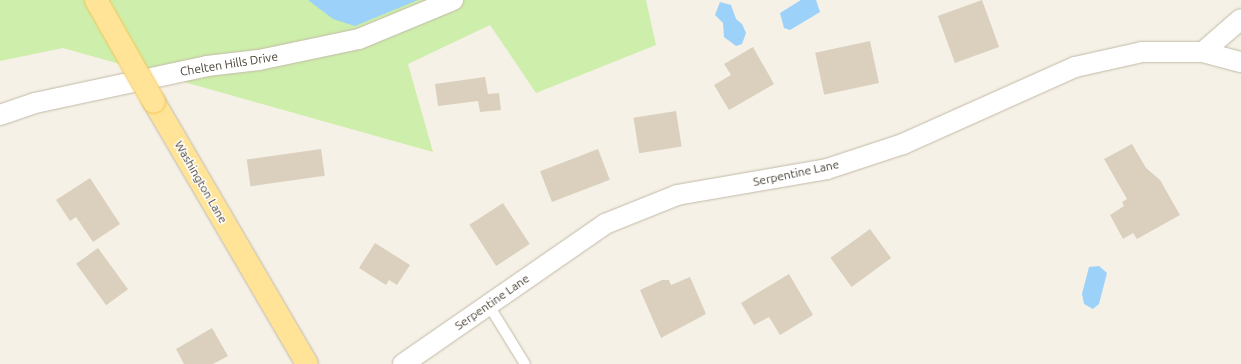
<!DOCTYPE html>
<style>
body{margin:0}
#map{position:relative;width:1241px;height:364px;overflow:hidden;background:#f5f1e6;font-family:Ubuntu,sans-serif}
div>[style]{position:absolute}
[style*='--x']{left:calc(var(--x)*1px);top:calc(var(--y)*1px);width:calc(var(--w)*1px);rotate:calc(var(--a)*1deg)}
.green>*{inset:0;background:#ceeeab}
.water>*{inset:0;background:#9cd1f9}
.building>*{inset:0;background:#dbd0bd;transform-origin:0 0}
.roads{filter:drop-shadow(0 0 1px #c2b9a8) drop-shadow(0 0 1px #c2b9a8)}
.service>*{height:10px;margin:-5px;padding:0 5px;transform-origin:5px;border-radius:5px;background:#fff}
.minor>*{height:20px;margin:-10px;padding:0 10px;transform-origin:10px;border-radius:10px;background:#fff}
.primary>*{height:22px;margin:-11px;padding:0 11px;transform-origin:11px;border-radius:11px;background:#ffe396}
.bridges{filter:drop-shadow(0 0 1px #f1c758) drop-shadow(0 0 1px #f1c758)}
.primary-bridge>*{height:22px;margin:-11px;padding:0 11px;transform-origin:11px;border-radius:11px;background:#ffe396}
span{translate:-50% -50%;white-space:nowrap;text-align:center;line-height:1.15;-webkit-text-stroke:3px #fff;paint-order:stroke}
.street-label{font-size:12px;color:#494135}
</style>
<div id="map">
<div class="green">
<i style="clip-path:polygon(0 0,646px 0,656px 45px,536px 93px,490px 25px,408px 64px,433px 152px,63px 48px,0 61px)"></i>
</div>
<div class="water">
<i style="clip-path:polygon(308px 0,418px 0,355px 26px,333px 19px)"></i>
<i style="clip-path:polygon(801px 0,816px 0,820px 12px,790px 30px,784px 28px,780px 13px)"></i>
<i style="clip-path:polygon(720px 2px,731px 5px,736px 19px,742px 24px,746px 33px,742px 44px,736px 46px,724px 37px,723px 23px,715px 15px)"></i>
<i style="clip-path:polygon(1099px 266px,1107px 273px,1099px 304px,1093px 309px,1084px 304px,1082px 294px,1089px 267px)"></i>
</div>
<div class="building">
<i style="left:982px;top:0;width:50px;height:47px;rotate:70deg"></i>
<i style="left:870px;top:41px;width:43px;height:56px;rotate:78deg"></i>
<i style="clip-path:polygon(753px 47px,774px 84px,729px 110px,714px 85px,731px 75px,724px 64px)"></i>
<i style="clip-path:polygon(485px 77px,488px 94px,499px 93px,501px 110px,480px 112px,478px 101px,438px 106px,435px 84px)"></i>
<i style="left:676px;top:111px;width:36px;height:43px;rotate:81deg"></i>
<i style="clip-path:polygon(1132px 144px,1146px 168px,1160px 180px,1180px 215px,1137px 239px,1133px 233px,1123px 239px,1110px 215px,1124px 206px,1122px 202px,1127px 199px,1104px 159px)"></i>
<i style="left:321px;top:149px;width:27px;height:75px;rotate:82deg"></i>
<i style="left:598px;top:149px;width:33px;height:62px;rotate:69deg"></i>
<i style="clip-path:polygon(90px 178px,120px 224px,93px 242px,76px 217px,70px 221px,56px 200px)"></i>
<i style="left:503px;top:203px;width:49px;height:40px;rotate:57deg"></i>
<i style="left:870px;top:229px;width:36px;height:49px;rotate:54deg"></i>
<i style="clip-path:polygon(375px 243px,410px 265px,397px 285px,389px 280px,386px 285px,359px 268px)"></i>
<i style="left:98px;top:248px;width:51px;height:27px;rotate:54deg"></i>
<i style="clip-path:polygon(789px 274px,813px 315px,780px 335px,769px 317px,754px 325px,741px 303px)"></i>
<i style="clip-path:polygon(690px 277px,706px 314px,661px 338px,640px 290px,662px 280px,669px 280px,671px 285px)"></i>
<i style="clip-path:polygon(212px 328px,228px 356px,213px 364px,184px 364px,176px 349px)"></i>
</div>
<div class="roads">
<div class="service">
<i style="--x:488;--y:304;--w:70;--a:58.3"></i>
</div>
<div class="minor">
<i style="--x:1203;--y:52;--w:50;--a:-41"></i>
<i style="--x:0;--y:115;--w:37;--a:-19"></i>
<i style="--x:35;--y:103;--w:176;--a:-12.1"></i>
<i style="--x:207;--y:66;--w:52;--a:-6.6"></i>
<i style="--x:259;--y:60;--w:102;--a:-11.9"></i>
<i style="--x:359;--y:39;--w:102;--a:-22.5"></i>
<i style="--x:403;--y:364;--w:246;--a:-34.7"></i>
<i style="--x:605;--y:224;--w:78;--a:-21.9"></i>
<i style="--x:677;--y:195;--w:152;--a:-9.8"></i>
<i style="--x:827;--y:169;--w:80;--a:-18.2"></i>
<i style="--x:903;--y:144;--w:188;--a:-24.1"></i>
<i style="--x:1075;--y:67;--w:69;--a:-12.6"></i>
<i style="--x:1142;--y:52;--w:61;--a:0"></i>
<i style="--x:1203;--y:52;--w:39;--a:15"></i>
</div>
<div class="primary">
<i style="--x:154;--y:102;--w:303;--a:59.7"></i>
</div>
</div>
<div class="bridges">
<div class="primary-bridge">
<i style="--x:96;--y:0;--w:117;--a:60.4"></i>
</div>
</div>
<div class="street-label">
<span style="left:229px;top:64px;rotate:-9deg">Chelten Hills Drive</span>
<span style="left:796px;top:173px;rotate:-12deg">Serpentine Lane</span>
<span style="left:201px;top:182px;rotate:60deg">Washington Lane</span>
<span style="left:492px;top:302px;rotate:-35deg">Serpentine Lane</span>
</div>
</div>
